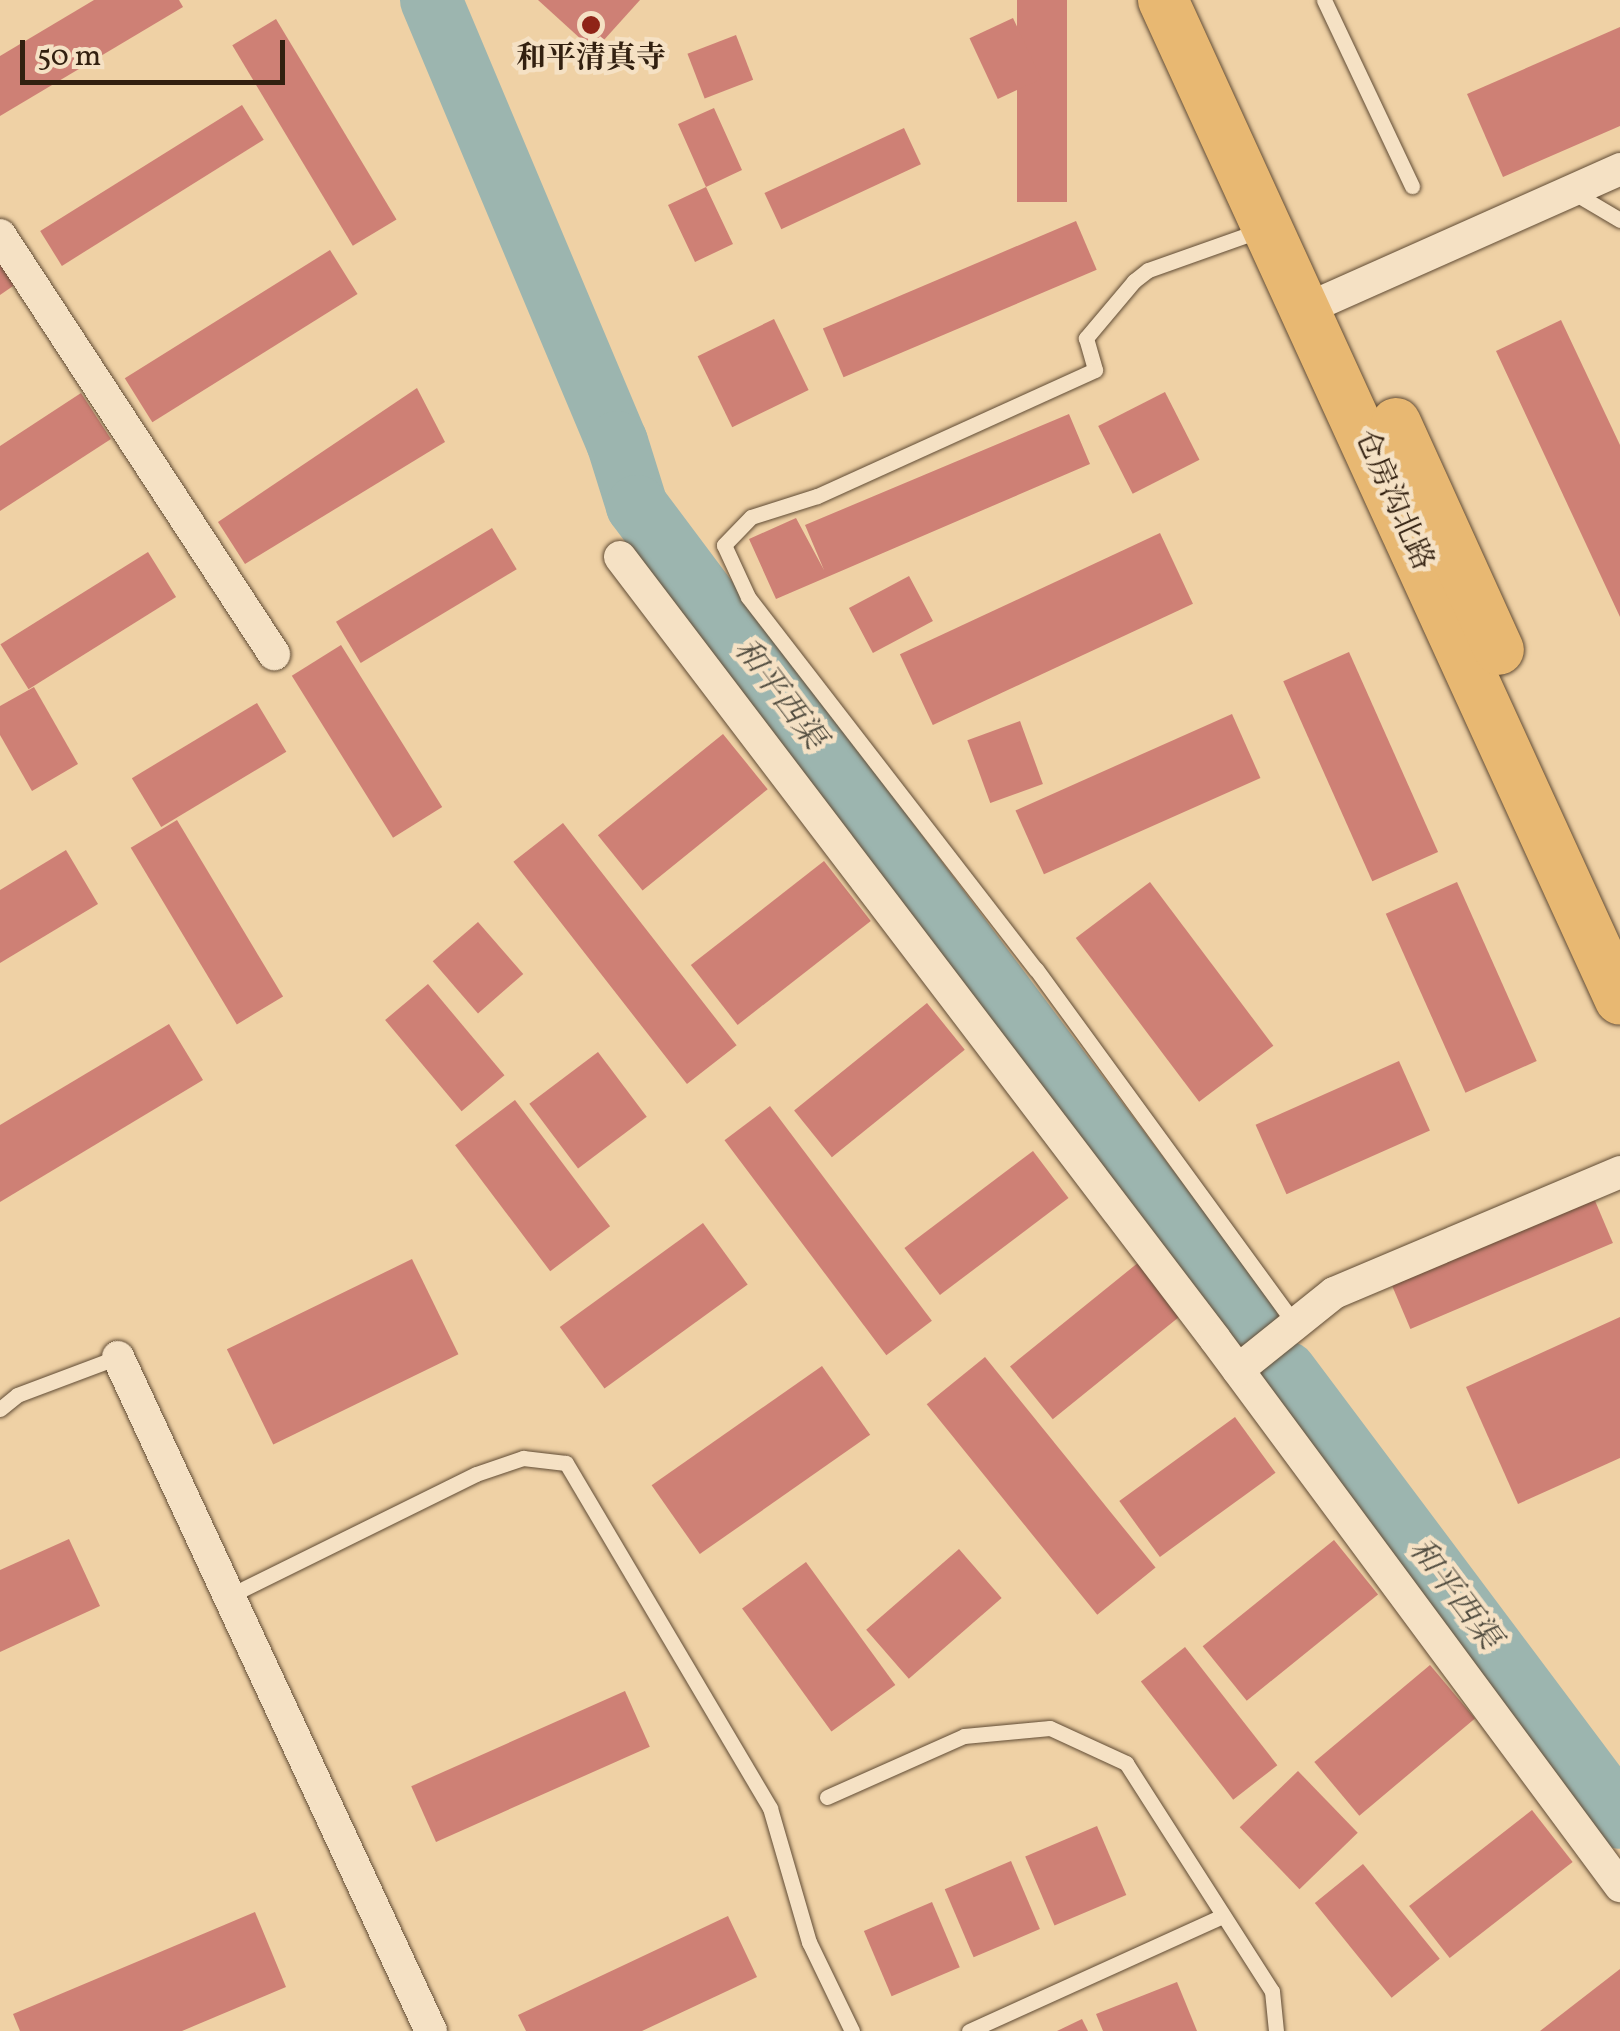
<!DOCTYPE html>
<meta charset="utf-8">
<style>
body{margin:0}
#map{position:relative;width:1620px;height:2031px;overflow:hidden;background:#efd1a5;font-family:Vollkorn,"Noto Serif SC",serif}
div>[style]{position:absolute}
[style*='--x']{left:calc(var(--x)*1px);top:calc(var(--y)*1px);width:calc(var(--w)*1px);rotate:calc(var(--a)*1deg)}
.river>*{height:62px;margin:-31px;padding:0 31px;transform-origin:31px;border-radius:31px;background:#9cb5af}
.building>*{inset:0;background:#ce8075;transform-origin:0 0}
.roads{filter:drop-shadow(0 0 2px #614c35) drop-shadow(0 0 2px #614c35)}
.service>*{height:15px;margin:-7.5px;padding:0 7.5px;transform-origin:7.5px;border-radius:7.5px;background:#f5e1c4}
.minor>*{height:32px;margin:-16px;padding:0 16px;transform-origin:16px;border-radius:16px;background:#f5e1c4}
.primary>*{height:50px;margin:-25px;padding:0 25px;transform-origin:25px;border-radius:25px;background:#e8b872}
.dots>*{width:28px;height:28px;translate:-50% -50%;box-sizing:border-box;border:5px solid #f5e1c4;border-radius:50%}
span{translate:-50% -50%;white-space:nowrap;text-align:center;line-height:1.15;-webkit-text-stroke:9px #f5e1c4;paint-order:stroke}
.poi-label{font-size:30px;color:#322010;font-weight:700}
.street-label{font-size:30px;color:#322010}
.water-label{font-size:32px;color:#524d40;font-style:italic}
.scale{position:absolute;left:20px;top:40px;width:265px;height:45px;box-sizing:border-box;border:5px solid #322010;border-top:0;padding-left:12px;font-size:30px;line-height:35px;white-space:nowrap;color:#322010;-webkit-text-stroke:8px #f5e1c4;paint-order:stroke}
</style>
<div id="map">
<div class="river">
<i style="--x:431;--y:0;--w:480;--a:67.2"></i>
<i style="--x:617;--y:442;--w:67;--a:72.6"></i>
<i style="--x:637;--y:506;--w:1019;--a:53.18"></i>
<i style="--x:1286;--y:1372;--w:557;--a:53.17"></i>
</div>
<div class="building">
<i style="clip-path:polygon(94px 0,179px 0,183px 7px,0 116px,0 56px)"></i>
<i style="clip-path:polygon(538px 0,640px 0,594px 51px)"></i>
<i style="left:1017px;top:0;width:50px;height:202px"></i>
<i style="left:1013px;top:18px;width:67px;height:48px;rotate:65deg"></i>
<i style="left:276px;top:19px;width:234px;height:51px;rotate:59deg"></i>
<i style="clip-path:polygon(1620px 27px,1620px 126px,1503px 177px,1467px 94px)"></i>
<i style="left:736px;top:35px;width:48px;height:52px;rotate:69deg"></i>
<i style="left:242px;top:105px;width:41px;height:238px;rotate:58deg"></i>
<i style="clip-path:polygon(714px 108px,742px 170px,706px 187px,733px 244px,695px 262px,668px 205px,706px 187px,678px 124px)"></i>
<i style="left:904px;top:128px;width:40px;height:154px;rotate:65deg"></i>
<i style="left:1076px;top:221px;width:53px;height:275px;rotate:67deg"></i>
<i style="left:330px;top:250px;width:52px;height:242px;rotate:58deg"></i>
<i style="clip-path:polygon(0 261px,16px 284px,0 295px)"></i>
<i style="left:774px;top:319px;width:79px;height:85px;rotate:64deg"></i>
<i style="clip-path:polygon(1561px 320px,1620px 445px,1620px 617px,1496px 351px)"></i>
<i style="clip-path:polygon(417px 388px,445px 442px,245px 564px,218px 522px)"></i>
<i style="left:1165px;top:392px;width:76px;height:75px;rotate:63deg"></i>
<i style="clip-path:polygon(81px 393px,111px 439px,0 511px,0 446px)"></i>
<i style="clip-path:polygon(1069px 414px,1090px 464px,776px 599px,749px 539px,796px 518px,824px 570px,805px 525px)"></i>
<i style="left:492px;top:528px;width:48px;height:182px;rotate:59deg"></i>
<i style="left:1160px;top:533px;width:78px;height:287px;rotate:65deg"></i>
<i style="left:148px;top:552px;width:53px;height:174px;rotate:58deg"></i>
<i style="left:909px;top:576px;width:51px;height:68px;rotate:62deg"></i>
<i style="left:341px;top:645px;width:191px;height:58px;rotate:58deg"></i>
<i style="left:1349px;top:652px;width:219px;height:72px;rotate:66deg"></i>
<i style="clip-path:polygon(34px 687px,78px 764px,32px 791px,0 735px,0 706px)"></i>
<i style="left:257px;top:703px;width:57px;height:146px;rotate:59deg"></i>
<i style="left:1232px;top:714px;width:70px;height:237px;rotate:66deg"></i>
<i style="left:1020px;top:721px;width:67px;height:56px;rotate:70deg"></i>
<i style="left:723px;top:734px;width:71px;height:161px;rotate:51deg"></i>
<i style="left:177px;top:820px;width:206px;height:54px;rotate:59deg"></i>
<i style="left:563px;top:823px;width:282px;height:63px;rotate:52deg"></i>
<i style="clip-path:polygon(66px 850px,98px 904px,0 963px,0 890px)"></i>
<i style="left:824px;top:861px;width:76px;height:169px;rotate:52deg"></i>
<i style="left:1150px;top:882px;width:205px;height:93px;rotate:53deg"></i>
<i style="left:1457px;top:882px;width:196px;height:78px;rotate:66deg"></i>
<i style="left:478px;top:922px;width:69px;height:60px;rotate:49deg"></i>
<i style="left:428px;top:984px;width:119px;height:56px;rotate:50deg"></i>
<i style="left:927px;top:1003px;width:60px;height:171px;rotate:51deg"></i>
<i style="clip-path:polygon(169px 1024px,203px 1080px,0 1202px,0 1125px)"></i>
<i style="left:598px;top:1052px;width:81px;height:86px;rotate:53deg"></i>
<i style="left:1399px;top:1061px;width:76px;height:157px;rotate:66deg"></i>
<i style="left:515px;top:1100px;width:158px;height:75px;rotate:53deg"></i>
<i style="left:770px;top:1106px;width:269px;height:57px;rotate:53deg"></i>
<i style="left:1033px;top:1151px;width:59px;height:161px;rotate:53deg"></i>
<i style="left:1593px;top:1196px;width:51px;height:220px;rotate:67deg"></i>
<i style="left:703px;top:1223px;width:76px;height:177px;rotate:54deg"></i>
<i style="left:412px;top:1259px;width:106px;height:206px;rotate:64deg"></i>
<i style="left:1139px;top:1262px;width:68px;height:166px;rotate:51deg"></i>
<i style="clip-path:polygon(1620px 1317px,1620px 1458px,1518px 1504px,1466px 1387px)"></i>
<i style="left:985px;top:1357px;width:271px;height:75px;rotate:51deg"></i>
<i style="left:822px;top:1366px;width:84px;height:208px;rotate:55deg"></i>
<i style="left:1235px;top:1417px;width:69px;height:143px;rotate:54deg"></i>
<i style="clip-path:polygon(69px 1539px,100px 1606px,0 1652px,0 1570px)"></i>
<i style="left:1334px;top:1540px;width:70px;height:169px;rotate:51deg"></i>
<i style="left:959px;top:1549px;width:65px;height:123px;rotate:49deg"></i>
<i style="left:806px;top:1562px;width:152px;height:79px;rotate:54deg"></i>
<i style="left:1185px;top:1647px;width:150px;height:56px;rotate:52deg"></i>
<i style="left:1430px;top:1665px;width:70px;height:151px;rotate:50deg"></i>
<i style="left:625px;top:1691px;width:61px;height:234px;rotate:66deg"></i>
<i style="left:1298px;top:1771px;width:86px;height:81px;rotate:46deg"></i>
<i style="left:1532px;top:1810px;width:66px;height:156px;rotate:52deg"></i>
<i style="left:1097px;top:1826px;width:75px;height:78px;rotate:67deg"></i>
<i style="left:1011px;top:1861px;width:74px;height:72px;rotate:67deg"></i>
<i style="left:1363px;top:1864px;width:122px;height:62px;rotate:51deg"></i>
<i style="left:932px;top:1902px;width:71px;height:74px;rotate:67deg"></i>
<i style="clip-path:polygon(255px 1912px,286px 1987px,182px 2031px,20px 2031px,13px 2014px)"></i>
<i style="clip-path:polygon(728px 1916px,757px 1977px,642px 2031px,526px 2031px,518px 2015px)"></i>
<i style="clip-path:polygon(1620px 1969px,1620px 2031px,1540px 2031px)"></i>
<i style="clip-path:polygon(1177px 1982px,1197px 2031px,1103px 2031px,1096px 2014px)"></i>
<i style="clip-path:polygon(1082px 2019px,1088px 2031px,1057px 2031px)"></i>
</div>
<div class="roads">
<div class="service">
<i style="--x:1324;--y:0;--w:206;--a:64.7"></i>
<i style="--x:1571;--y:191;--w:57;--a:30.6"></i>
<i style="--x:1261;--y:230;--w:120;--a:160.5"></i>
<i style="--x:1148;--y:270;--w:18;--a:142"></i>
<i style="--x:1134;--y:281;--w:75;--a:130.1"></i>
<i style="--x:1086;--y:338;--w:33;--a:74"></i>
<i style="--x:1095;--y:370;--w:305;--a:155.6"></i>
<i style="--x:817;--y:496;--w:69;--a:162.3"></i>
<i style="--x:751;--y:517;--w:39;--a:134"></i>
<i style="--x:724;--y:545;--w:57;--a:65.2"></i>
<i style="--x:748;--y:597;--w:470;--a:52.3"></i>
<i style="--x:1036;--y:969;--w:439;--a:53.9"></i>
<i style="--x:0;--y:1409;--w:22;--a:-39"></i>
<i style="--x:17;--y:1395;--w:108;--a:-20.6"></i>
<i style="--x:229;--y:1596;--w:275;--a:-26.3"></i>
<i style="--x:476;--y:1474;--w:50;--a:-18.8"></i>
<i style="--x:523;--y:1458;--w:43;--a:6.6"></i>
<i style="--x:566;--y:1463;--w:401;--a:59.4"></i>
<i style="--x:770;--y:1808;--w:140;--a:73.8"></i>
<i style="--x:809;--y:1942;--w:99;--a:64.2"></i>
<i style="--x:827;--y:1797;--w:150;--a:-24"></i>
<i style="--x:964;--y:1736;--w:86;--a:-5.3"></i>
<i style="--x:1050;--y:1728;--w:84;--a:24.7"></i>
<i style="--x:1126;--y:1763;--w:271;--a:57.4"></i>
<i style="--x:1272;--y:1991;--w:40;--a:84.3"></i>
<i style="--x:969;--y:2031;--w:278;--a:-24.4"></i>
</div>
<div class="minor">
<i style="--x:0;--y:235;--w:501;--a:56.82"></i>
<i style="--x:1306;--y:309;--w:344;--a:-24"></i>
<i style="--x:620;--y:557;--w:983;--a:52.73"></i>
<i style="--x:1215;--y:1339;--w:681;--a:53.48"></i>
<i style="--x:118;--y:1357;--w:743;--a:65.09"></i>
<i style="--x:1238;--y:1370;--w:123;--a:-38.7"></i>
<i style="--x:1334;--y:1293;--w:311;--a:-22.9"></i>
</div>
<div class="primary">
<i style="--x:1163;--y:0;--w:1099;--a:65.44"></i>
<i style="--x:1396;--y:423;--w:249;--a:65.6"></i>
</div>
</div>
<div class="dots">
<i style="left:591px;top:25px;background:#8f2418"></i>
</div>
<div class="poi-label">
<span style="left:591px;top:59px">和平清真寺</span>
</div>
<div class="street-label">
<span style="left:1393px;top:500px;rotate:66deg">仓房沟北路</span>
</div>
<div class="water-label">
<span style="left:778px;top:695px;rotate:53deg">和平西渠</span>
<span style="left:1453px;top:1595px;rotate:53deg">和平西渠</span>
</div>
<div class="scale">50 m</div>
</div>
